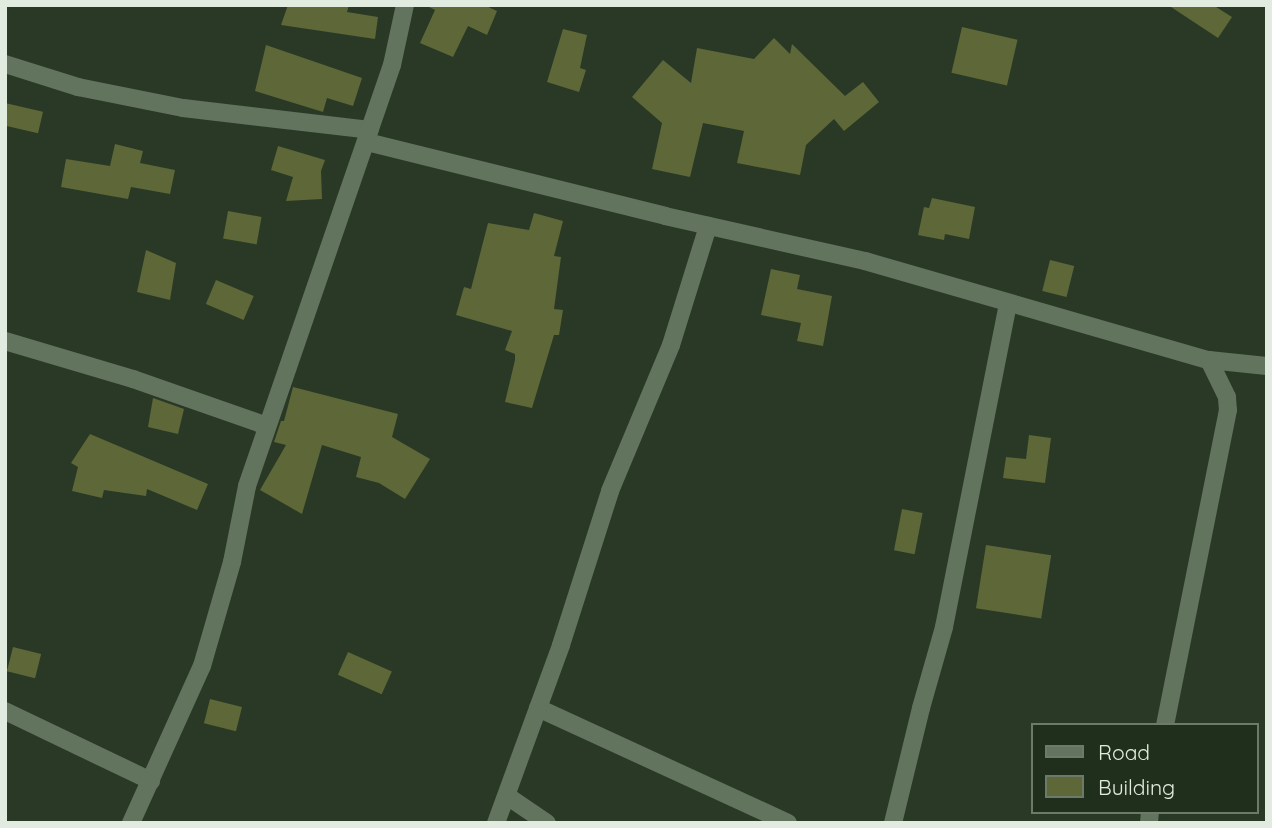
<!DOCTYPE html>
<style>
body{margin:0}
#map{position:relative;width:1272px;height:828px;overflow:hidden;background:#2a3926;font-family:Quicksand,sans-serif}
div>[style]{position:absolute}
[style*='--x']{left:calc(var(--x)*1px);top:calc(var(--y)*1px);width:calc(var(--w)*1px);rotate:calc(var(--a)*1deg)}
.building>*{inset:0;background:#5d6737;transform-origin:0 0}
.street>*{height:18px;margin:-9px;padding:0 9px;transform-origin:9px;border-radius:9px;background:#62735e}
span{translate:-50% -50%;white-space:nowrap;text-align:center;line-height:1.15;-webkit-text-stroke:7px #202f1c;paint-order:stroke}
.frame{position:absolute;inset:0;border:7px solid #e1ebdf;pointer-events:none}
.legend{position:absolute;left:1031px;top:723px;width:228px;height:91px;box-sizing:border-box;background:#202f1c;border:2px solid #6d7a6a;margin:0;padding:9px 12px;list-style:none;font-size:21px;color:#e1ebdf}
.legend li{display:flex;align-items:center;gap:14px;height:35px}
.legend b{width:35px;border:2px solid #6d7a6a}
</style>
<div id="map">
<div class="building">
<i style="clip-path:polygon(288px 5px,349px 5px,347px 12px,378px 17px,375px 39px,281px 25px)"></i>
<i style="clip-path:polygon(425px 5px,484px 5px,497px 11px,487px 35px,468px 26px,453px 57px,420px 43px,435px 10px)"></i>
<i style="clip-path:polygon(1168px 5px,1213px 5px,1232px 17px,1218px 38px)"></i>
<i style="left:962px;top:27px;width:57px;height:47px;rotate:13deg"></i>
<i style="clip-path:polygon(563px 29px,587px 35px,580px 68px,586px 70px,579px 92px,547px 82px)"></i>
<i style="clip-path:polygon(774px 38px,790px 54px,792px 44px,845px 96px,863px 82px,879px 102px,844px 131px,834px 119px,806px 145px,800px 175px,737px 163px,744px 131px,703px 123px,690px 177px,652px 169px,662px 123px,632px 97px,663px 60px,691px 83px,697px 48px,754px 59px)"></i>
<i style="clip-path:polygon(266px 45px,362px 78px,353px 106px,327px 98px,323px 112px,255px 91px)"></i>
<i style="left:5px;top:103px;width:39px;height:22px;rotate:13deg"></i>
<i style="clip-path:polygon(115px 144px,143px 151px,140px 163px,175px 170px,170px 194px,131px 187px,128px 199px,61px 187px,66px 159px,110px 166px)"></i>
<i style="clip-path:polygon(278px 146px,325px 160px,321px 171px,322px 199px,286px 201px,293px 177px,271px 170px)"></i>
<i style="clip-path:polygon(932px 198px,975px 207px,969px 239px,945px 234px,944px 240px,918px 235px,924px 207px,929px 208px)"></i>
<i style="left:228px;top:211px;width:34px;height:28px;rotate:10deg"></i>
<i style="clip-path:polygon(534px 213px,563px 221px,554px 256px,561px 257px,554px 309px,563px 310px,559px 335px,554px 335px,532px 408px,505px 402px,515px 360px,515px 354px,505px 350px,512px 331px,456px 315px,464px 287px,471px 289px,488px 223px,529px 230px)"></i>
<i style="clip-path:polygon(146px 250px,176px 263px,170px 300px,137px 292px)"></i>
<i style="left:1050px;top:260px;width:25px;height:32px;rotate:14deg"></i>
<i style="clip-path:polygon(771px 269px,800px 275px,797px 289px,832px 296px,823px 346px,797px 341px,801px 323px,761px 315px)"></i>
<i style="left:216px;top:280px;width:41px;height:26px;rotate:23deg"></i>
<i style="clip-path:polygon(293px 387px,398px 414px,392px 437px,430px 459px,405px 499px,379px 483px,356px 477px,361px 457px,322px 445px,302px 514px,260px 490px,286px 445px,274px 442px,281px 421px,284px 421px)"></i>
<i style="clip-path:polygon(153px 398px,184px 409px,178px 434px,148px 427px)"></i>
<i style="clip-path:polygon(90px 434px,208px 484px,197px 510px,147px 489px,146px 496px,104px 490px,102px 498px,72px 491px,78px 467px,71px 463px)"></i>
<i style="clip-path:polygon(1029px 435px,1051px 438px,1045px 483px,1003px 478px,1006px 457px,1026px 459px)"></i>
<i style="left:902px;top:509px;width:21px;height:42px;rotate:11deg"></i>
<i style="left:986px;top:545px;width:66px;height:64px;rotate:9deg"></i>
<i style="left:13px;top:647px;width:29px;height:25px;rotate:14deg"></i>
<i style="left:348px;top:652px;width:48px;height:25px;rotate:24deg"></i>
<i style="left:210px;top:699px;width:33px;height:25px;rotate:14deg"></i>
</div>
<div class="street">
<i style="--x:5;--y:64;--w:77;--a:17.5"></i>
<i style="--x:78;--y:87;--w:107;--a:11.3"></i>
<i style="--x:183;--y:108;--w:188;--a:6.7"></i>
<i style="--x:367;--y:142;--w:307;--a:13.9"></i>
<i style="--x:665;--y:216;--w:205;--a:12.7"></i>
<i style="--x:865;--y:261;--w:358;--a:16.1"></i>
<i style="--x:1209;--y:360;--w:41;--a:64.1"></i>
<i style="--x:1227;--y:397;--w:13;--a:86"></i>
<i style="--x:1228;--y:410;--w:321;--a:101.3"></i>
<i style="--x:5;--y:341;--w:134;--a:16.5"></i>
<i style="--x:133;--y:379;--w:142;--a:19.3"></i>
<i style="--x:1209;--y:360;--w:58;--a:5.9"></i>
<i style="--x:538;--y:708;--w:275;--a:24.7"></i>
<i style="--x:5;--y:711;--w:162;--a:25.6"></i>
<i style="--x:507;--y:796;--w:48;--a:34"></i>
<i style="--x:131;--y:823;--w:172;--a:-65.7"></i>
<i style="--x:202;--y:666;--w:108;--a:-73.9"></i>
<i style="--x:232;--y:562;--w:77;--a:-78.8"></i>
<i style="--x:247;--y:486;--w:445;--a:-71"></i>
<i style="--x:392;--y:65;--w:61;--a:-77.8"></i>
<i style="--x:496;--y:823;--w:189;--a:-69.9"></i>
<i style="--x:561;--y:645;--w:162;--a:-72.3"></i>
<i style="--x:610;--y:491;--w:158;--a:-67.3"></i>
<i style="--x:671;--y:345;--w:125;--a:-72.7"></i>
<i style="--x:893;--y:823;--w:118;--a:-76.3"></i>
<i style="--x:921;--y:708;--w:84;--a:-74.1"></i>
<i style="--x:944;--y:627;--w:329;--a:-78.8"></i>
<i style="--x:1149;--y:823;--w:11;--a:-85"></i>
</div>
<div class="frame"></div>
<ul class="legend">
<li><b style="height:9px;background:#62735e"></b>Road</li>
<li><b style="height:19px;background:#5d6737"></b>Building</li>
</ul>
</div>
